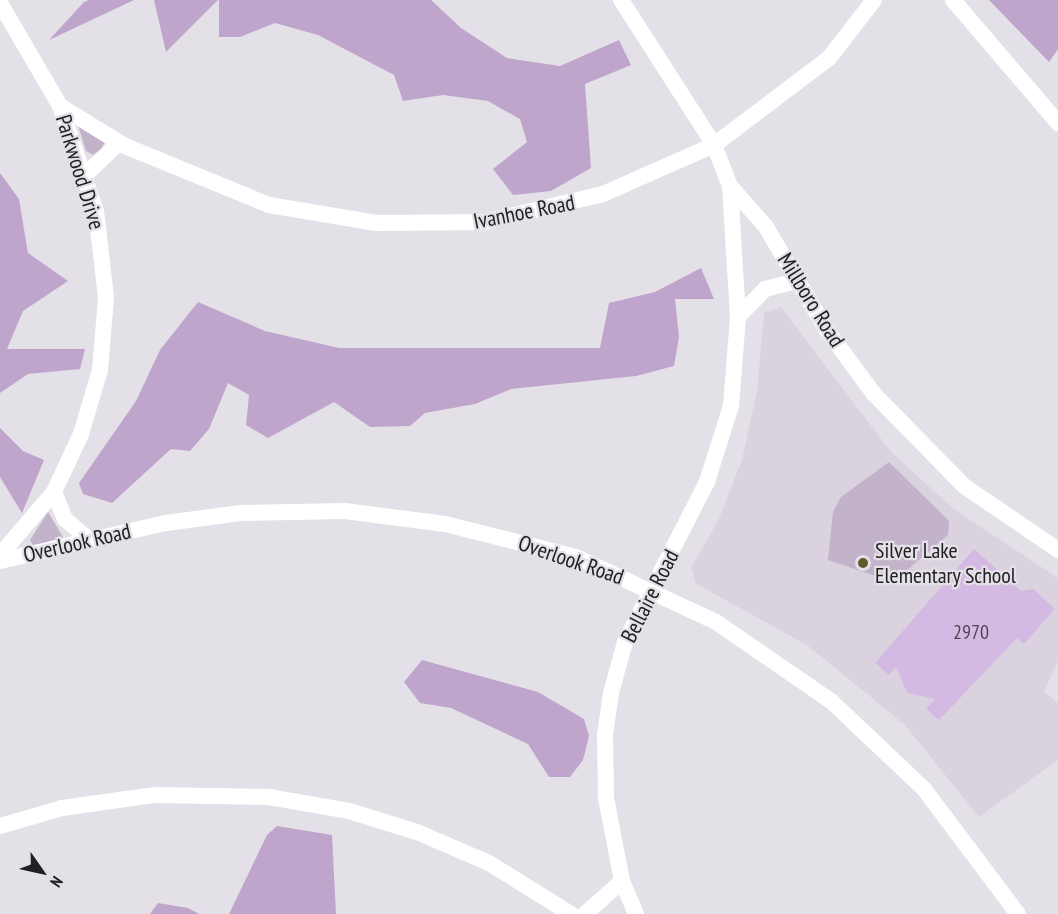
<!DOCTYPE html>
<style>
body{margin:0}
#map{position:relative;width:1058px;height:914px;overflow:hidden;background:#e4e0e7;font-family:"PT Sans Narrow",sans-serif}
div>[style]{position:absolute}
[style*='--x']{left:calc(var(--x)*1px);top:calc(var(--y)*1px);width:calc(var(--w)*1px);rotate:calc(var(--a)*1deg)}
.built>*{inset:0;background:#dbd2df}
.green>*{inset:0;background:#c2b2ca}
.forest>*{inset:0;background:#bfa5cc}
.building>*{inset:0;background:#d4bae2}
.minor>*{height:16px;margin:-8px;padding:0 8px;transform-origin:8px;border-radius:8px;background:#fff}
.dots>*{width:16px;height:16px;translate:-50% -50%;box-sizing:border-box;border:3px solid #e4e0e7;border-radius:50%}
span{translate:-50% -50%;white-space:nowrap;text-align:center;line-height:1.15;-webkit-text-stroke:4.5px #e4e0e7;paint-order:stroke}
.number-label{font-size:20px;color:#4e4653}
.number-label span{-webkit-text-stroke-width:0}
.street-label{font-size:22px;color:#222023}
.poi-label{font-size:22px;color:#222023}
.left{translate:0 -50%;text-align:left}
.north{position:absolute;left:12px;top:842px;width:60px;height:60px;-webkit-text-stroke:4px #e4e0e7;paint-order:stroke;rotate:124deg;font-size:16px;font-weight:700;line-height:24px;text-align:center;color:#222023}
.north::after{content:'';display:block;margin:auto;width:21px;height:27px;background:#222023;clip-path:polygon(50% 0,100% 100%,50% 72%,0 100%)}
</style>
<div id="map">
<div class="built">
<i style="clip-path:polygon(781px 307px,891px 452px,955px 510px,1058px 578px,1058px 661px,1044px 692px,1058px 703px,1058px 760px,979px 817px,905px 725px,807px 645px,696px 584px,691px 567px,718px 521px,742px 460px,757px 392px,764px 313px)"></i>
</div>
<div class="green">
<i style="clip-path:polygon(78px 125px,105px 142px,101px 149px,93px 155px,86px 151px)"></i>
<i style="clip-path:polygon(889px 462px,949px 521px,948px 535px,893px 582px,828px 560px,833px 512px,841px 497px)"></i>
<i style="clip-path:polygon(48px 512px,63px 537px,34px 547px,30px 540px)"></i>
</div>
<div class="forest">
<i style="clip-path:polygon(89px 0,134px 0,49px 40px,84px 2px)"></i>
<i style="clip-path:polygon(154px 0,218px 0,166px 52px)"></i>
<i style="clip-path:polygon(219px 0,431px 0,461px 28px,507px 58px,560px 66px,619px 40px,631px 65px,585px 84px,591px 168px,551px 191px,513px 195px,493px 169px,527px 142px,520px 119px,488px 101px,443px 95px,403px 101px,394px 75px,318px 35px,275px 23px,240px 37px,219px 37px)"></i>
<i style="clip-path:polygon(989px 0,1058px 0,1058px 49px,1049px 62px)"></i>
<i style="clip-path:polygon(0 173px,19px 199px,28px 253px,68px 281px,23px 311px,7px 349px,85px 349px,80px 369px,28px 374px,0 393px)"></i>
<i style="clip-path:polygon(701px 268px,714px 299px,675px 299px,679px 337px,674px 366px,636px 376px,511px 389px,475px 404px,425px 413px,410px 426px,370px 427px,334px 402px,268px 438px,246px 425px,249px 395px,228px 383px,209px 429px,190px 451px,171px 449px,112px 503px,83px 494px,79px 483px,136px 401px,160px 350px,198px 302px,265px 331px,339px 348px,600px 348px,609px 303px,655px 292px)"></i>
<i style="clip-path:polygon(0 428px,23px 451px,44px 460px,22px 513px,0 477px)"></i>
<i style="clip-path:polygon(422px 660px,538px 692px,584px 719px,589px 736px,583px 760px,570px 777px,549px 777px,528px 744px,451px 708px,420px 703px,404px 682px)"></i>
<i style="clip-path:polygon(277px 826px,332px 835px,336px 914px,229px 914px,267px 835px)"></i>
<i style="clip-path:polygon(158px 903px,188px 908px,199px 914px,150px 914px)"></i>
</div>
<div class="building">
<i style="clip-path:polygon(974px 549px,1021px 591px,1033px 589px,1055px 609px,1024px 644px,1017px 638px,939px 720px,926px 709px,935px 699px,907px 693px,896px 667px,889px 675px,875px 663px)"></i>
</div>
<div class="minor">
<i style="--x:621;--y:0;--w:172;--a:57.3"></i>
<i style="--x:714;--y:145;--w:44;--a:68.7"></i>
<i style="--x:730;--y:186;--w:55;--a:48.7"></i>
<i style="--x:766;--y:227;--w:118;--a:59.5"></i>
<i style="--x:826;--y:329;--w:81;--a:53.6"></i>
<i style="--x:874;--y:394;--w:129;--a:45.6"></i>
<i style="--x:964;--y:486;--w:114;--a:34.2"></i>
<i style="--x:953;--y:0;--w:162;--a:49.5"></i>
<i style="--x:0;--y:3;--w:119;--a:59.8"></i>
<i style="--x:60;--y:106;--w:111;--a:71.1"></i>
<i style="--x:96;--y:211;--w:88;--a:83.4"></i>
<i style="--x:106;--y:298;--w:72;--a:94.8"></i>
<i style="--x:100;--y:370;--w:67;--a:106.5"></i>
<i style="--x:81;--y:434;--w:64;--a:115"></i>
<i style="--x:54;--y:492;--w:83;--a:130.6"></i>
<i style="--x:60;--y:106;--w:76;--a:31.6"></i>
<i style="--x:125;--y:146;--w:156;--a:22.3"></i>
<i style="--x:269;--y:205;--w:109;--a:9.5"></i>
<i style="--x:377;--y:223;--w:107;--a:-0.5"></i>
<i style="--x:484;--y:222;--w:122;--a:-13.2"></i>
<i style="--x:603;--y:194;--w:121;--a:-23.8"></i>
<i style="--x:714;--y:145;--w:144;--a:-37.1"></i>
<i style="--x:829;--y:58;--w:73;--a:-52.2"></i>
<i style="--x:85;--y:175;--w:47;--a:-43.3"></i>
<i style="--x:730;--y:186;--w:131;--a:86.5"></i>
<i style="--x:54;--y:492;--w:29;--a:68"></i>
<i style="--x:65;--y:519;--w:32;--a:41"></i>
<i style="--x:0;--y:561;--w:170;--a:-12.9"></i>
<i style="--x:166;--y:523;--w:75;--a:-7.7"></i>
<i style="--x:240;--y:513;--w:105;--a:-1.1"></i>
<i style="--x:345;--y:511;--w:101;--a:7.4"></i>
<i style="--x:445;--y:524;--w:135;--a:14.1"></i>
<i style="--x:576;--y:557;--w:154;--a:24.9"></i>
<i style="--x:716;--y:622;--w:140;--a:34.5"></i>
<i style="--x:831;--y:701;--w:128;--a:43.4"></i>
<i style="--x:924;--y:789;--w:156;--a:53.1"></i>
<i style="--x:0;--y:826;--w:65;--a:-16.2"></i>
<i style="--x:62;--y:808;--w:94;--a:-8"></i>
<i style="--x:155;--y:795;--w:114;--a:1"></i>
<i style="--x:269;--y:797;--w:81;--a:9.9"></i>
<i style="--x:349;--y:811;--w:71;--a:17.2"></i>
<i style="--x:417;--y:832;--w:78;--a:23.3"></i>
<i style="--x:489;--y:863;--w:97;--a:31.9"></i>
<i style="--x:585;--y:914;--w:50;--a:-41.7"></i>
<i style="--x:636;--y:914;--w:36;--a:-113"></i>
<i style="--x:622;--y:881;--w:85;--a:-100.9"></i>
<i style="--x:606;--y:798;--w:63;--a:-90.9"></i>
<i style="--x:605;--y:735;--w:42;--a:-81.9"></i>
<i style="--x:611;--y:693;--w:53;--a:-74.6"></i>
<i style="--x:625;--y:642;--w:180;--a:-62.9"></i>
<i style="--x:707;--y:482;--w:80;--a:-72.5"></i>
<i style="--x:731;--y:406;--w:89;--a:-85.5"></i>
<i style="--x:738;--y:317;--w:39;--a:-46"></i>
<i style="--x:765;--y:289;--w:32;--a:-14"></i>
</div>
<div class="dots">
<i style="left:863px;top:563px;background:#5f5a27"></i>
</div>
<div class="number-label">
<span style="left:971px;top:632px">2970</span>
</div>
<div class="street-label">
<span style="left:80px;top:172px;rotate:73deg">Parkwood Drive</span>
<span style="left:524px;top:212px;rotate:-11deg">Ivanhoe Road</span>
<span style="left:811px;top:300px;rotate:58deg">Millboro Road</span>
<span style="left:77px;top:543px;rotate:-13deg">Overlook Road</span>
<span style="left:571px;top:560px;rotate:19deg">Overlook Road</span>
<span style="left:650px;top:596px;rotate:-63deg">Bellaire Road</span>
</div>
<div class="poi-label">
<span class="left" style="left:875px;top:563px">Silver Lake<br>Elementary School</span>
</div>
<div class="north">N</div>
</div>
